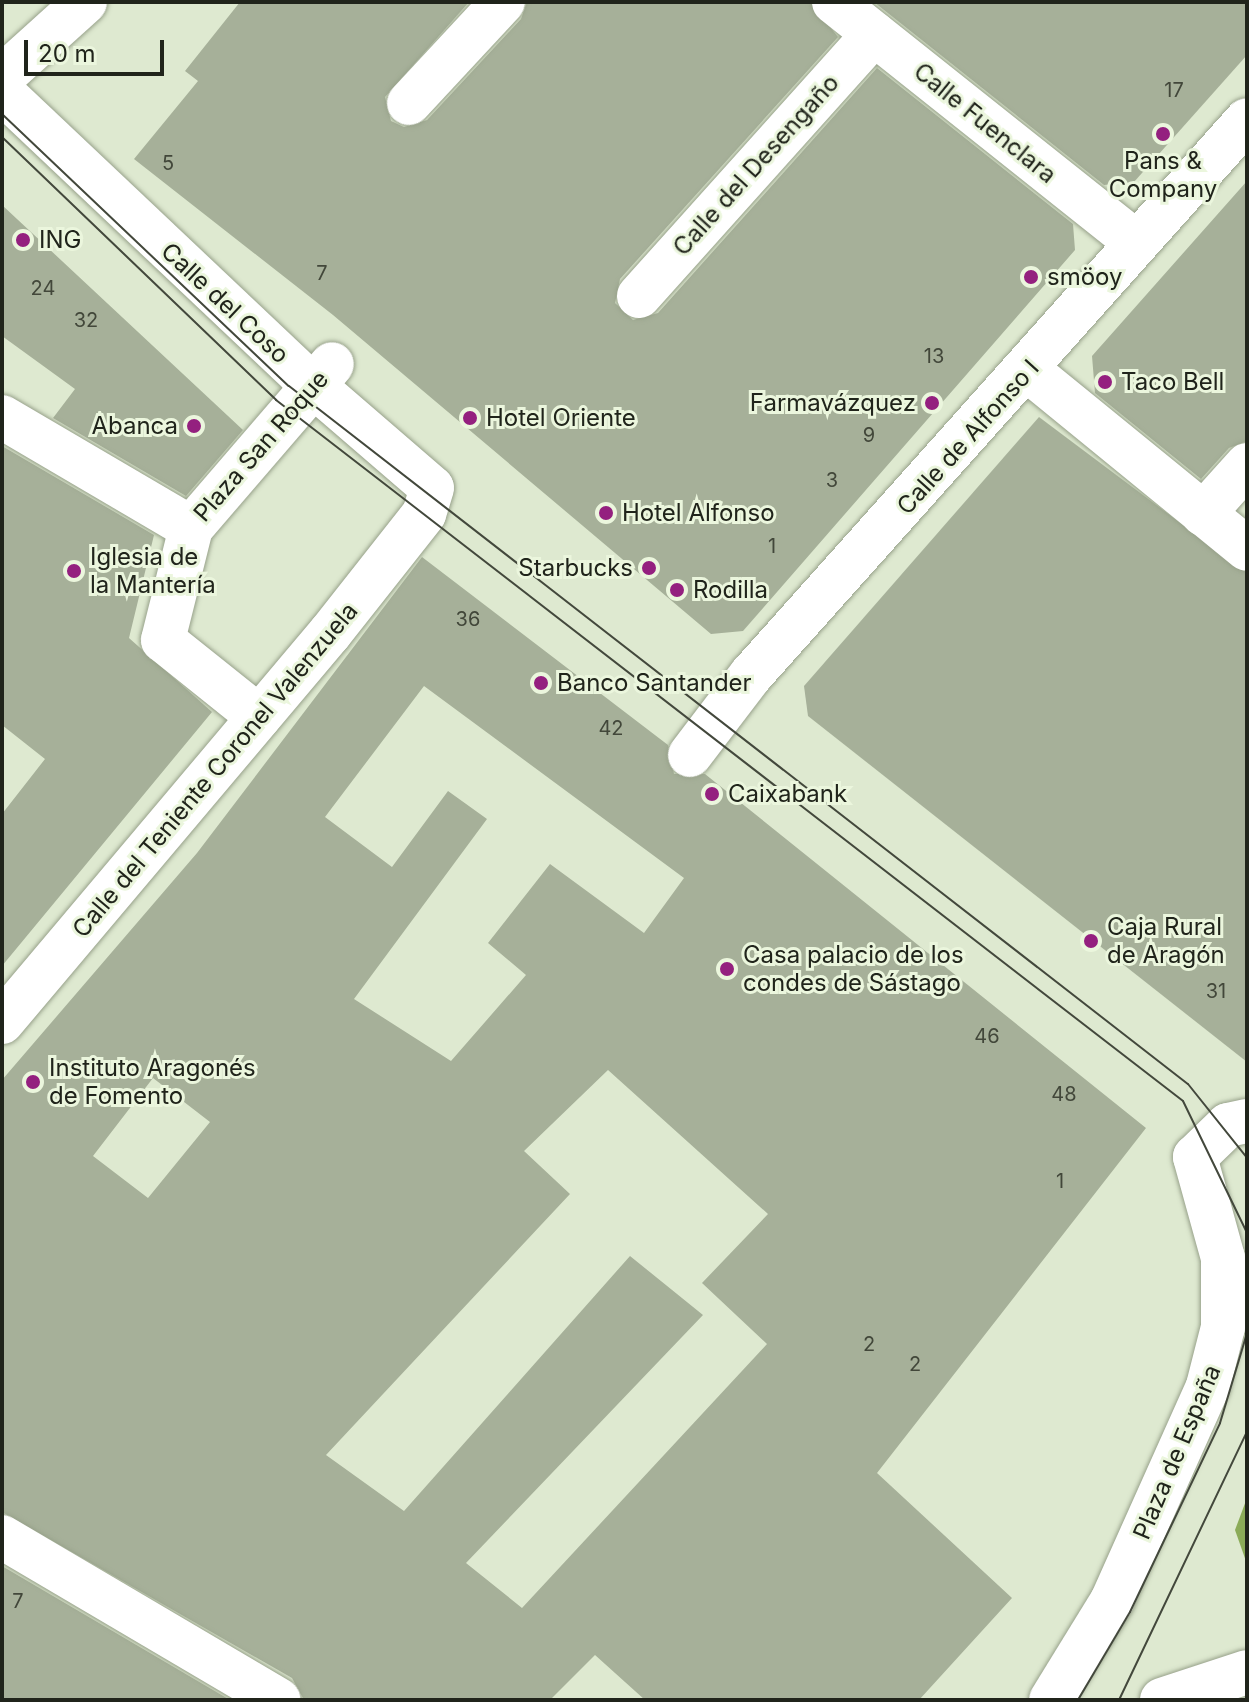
<!DOCTYPE html>
<meta charset="utf-8">
<style>
body{margin:0}
#map{position:relative;width:1249px;height:1702px;overflow:hidden;background:#dee9d0;font-family:Inter,sans-serif}
div>[style]{position:absolute}
[style*='--x']{left:calc(var(--x)*1px);top:calc(var(--y)*1px);width:calc(var(--w)*1px);rotate:calc(var(--a)*1deg)}
.water>*{inset:0;background:#8bab58}
.building>*{inset:0;background:#a6b099}
.roads{filter:drop-shadow(0 0 2px #97a18a) drop-shadow(0 0 2px #97a18a)}
.street>*{height:44px;margin:-22px;padding:0 22px;transform-origin:22px;border-radius:22px;background:#fff}
.secondary>*{height:44px;margin:-22px;padding:0 22px;transform-origin:22px;border-radius:22px;background:#fff}
.tram>*{height:2px;margin:-1px;padding:0 1px;transform-origin:1px;border-radius:1px;background:#43483c}
.dots>*{width:22px;height:22px;translate:-50% -50%;box-sizing:border-box;border:4px solid #ebf6dd;border-radius:50%}
span{translate:-50% -50%;white-space:nowrap;text-align:center;line-height:1.15;-webkit-text-stroke:6px #ebf6dd;paint-order:stroke}
.number-label{font-size:20px;color:#42473a}
.number-label span{-webkit-text-stroke-width:0}
.street-label{font-size:24px;color:#20241b}
.poi-label{font-size:24px;color:#20241b}
.left{translate:0 -50%;text-align:left}
.right{translate:-100% -50%;text-align:right}
.frame{position:absolute;inset:0;border:4px solid #20241b;pointer-events:none}
.scale{position:absolute;left:24px;top:40px;width:140px;height:36px;box-sizing:border-box;border:4px solid #20241b;border-top:0;padding-left:10px;font-size:24px;line-height:28px;white-space:nowrap;color:#20241b;-webkit-text-stroke:6px #ebf6dd;paint-order:stroke}
</style>
<div id="map">
<div class="water">
<i style="clip-path:polygon(1247px 1498px,1247px 1564px,1235px 1530px)"></i>
</div>
<div class="building">
<i style="clip-path:polygon(240px 2px,469px 2px,385px 97px,391px 121px,404px 127px,427px 120px,521px 19px,527px 2px,810px 2px,838px 37px,620px 279px,615px 303px,633px 320px,658px 313px,877px 68px,1073px 224px,1075px 250px,743px 631px,711px 634px,333px 315px,134px 159px,198px 81px,185px 71px)"></i>
<i style="clip-path:polygon(874px 2px,1247px 2px,1247px 55px,1134px 182px,1104px 185px)"></i>
<i style="clip-path:polygon(1247px 181px,1247px 441px,1229px 448px,1201px 479px,1095px 393px,1092px 356px)"></i>
<i style="clip-path:polygon(2px 205px,243px 430px,186px 496px,53px 418px,75px 389px,2px 336px)"></i>
<i style="clip-path:polygon(1039px 417px,1247px 573px,1247px 1062px,808px 716px,804px 686px)"></i>
<i style="clip-path:polygon(2px 446px,154px 535px,129px 638px,212px 712px,2px 966px,2px 814px,45px 759px,2px 725px)"></i>
<i style="clip-path:polygon(evenodd,422px 557px,668px 745px,674px 774px,705px 774px,1146px 1128px,877px 1473px,1012px 1598px,919px 1700px,645px 1700px,595px 1655px,550px 1700px,304px 1700px,292px 1678px,2px 1512px,2px 1080px,197px 853px,422px 557px,424px 686px,684px 878px,644px 933px,550px 864px,488px 943px,526px 975px,451px 1061px,354px 999px,487px 819px,448px 791px,392px 867px,325px 817px,424px 686px,422px 557px,608px 1070px,768px 1214px,702px 1283px,767px 1344px,522px 1608px,466px 1563px,703px 1315px,630px 1256px,404px 1511px,326px 1455px,570px 1194px,524px 1151px,608px 1070px,422px 557px,153px 1078px,210px 1122px,148px 1198px,93px 1156px,153px 1078px)"></i>
<i style="clip-path:polygon(2px 1566px,230px 1700px,2px 1700px)"></i>
</div>
<div class="roads">
<div class="street">
<i style="--x:834;--y:2;--w:387;--a:38.5"></i>
<i style="--x:2;--y:77;--w:112;--a:-42.1"></i>
<i style="--x:2;--y:92;--w:410;--a:43.4"></i>
<i style="--x:300;--y:374;--w:174;--a:40.8"></i>
<i style="--x:432;--y:488;--w:27;--a:107"></i>
<i style="--x:424;--y:514;--w:152;--a:128.3"></i>
<i style="--x:330;--y:633;--w:509;--a:130.14"></i>
<i style="--x:409;--y:103;--w:138;--a:-47.1"></i>
<i style="--x:639;--y:296;--w:352;--a:-48.1"></i>
<i style="--x:1029;--y:371;--w:281;--a:39.2"></i>
<i style="--x:2;--y:417;--w:219;--a:30.4"></i>
<i style="--x:1203;--y:514;--w:66;--a:-48.1"></i>
<i style="--x:259;--y:717;--w:123;--a:-141.3"></i>
<i style="--x:163;--y:640;--w:115;--a:-76"></i>
<i style="--x:191;--y:528;--w:216;--a:-49.3"></i>
<i style="--x:690;--y:755;--w:101;--a:-52.7"></i>
<i style="--x:751;--y:675;--w:744;--a:-48.21"></i>
<i style="--x:2;--y:1537;--w:321;--a:30.5"></i>
<i style="--x:1051;--y:1700;--w:116;--a:-58.4"></i>
<i style="--x:1112;--y:1601;--w:235;--a:-65.9"></i>
<i style="--x:1208;--y:1386;--w:61;--a:-75.7"></i>
<i style="--x:1223;--y:1327;--w:69;--a:-90"></i>
<i style="--x:1223;--y:1258;--w:105;--a:-105.5"></i>
<i style="--x:1195;--y:1157;--w:46;--a:-44.1"></i>
<i style="--x:1228;--y:1125;--w:19;--a:-12"></i>
</div>
<div class="secondary">
<i style="--x:1162;--y:1700;--w:89;--a:-18.2"></i>
</div>
</div>
<div class="tram">
<i style="--x:2;--y:114;--w:395;--a:43.5"></i>
<i style="--x:289;--y:386;--w:1138;--a:37.83"></i>
<i style="--x:1188;--y:1084;--w:95;--a:51.4"></i>
<i style="--x:2;--y:137;--w:380;--a:43.8"></i>
<i style="--x:276;--y:400;--w:1146;--a:37.7"></i>
<i style="--x:1183;--y:1101;--w:147;--a:64.1"></i>
<i style="--x:1078;--y:1700;--w:102;--a:-59.4"></i>
<i style="--x:1130;--y:1612;--w:209;--a:-64.5"></i>
<i style="--x:1220;--y:1423;--w:94;--a:-73.3"></i>
<i style="--x:1119;--y:1700;--w:297;--a:-64.5"></i>
</div>
<div class="dots">
<i style="left:1163px;top:134px;background:#94207f"></i>
<i style="left:23px;top:240px;background:#94207f"></i>
<i style="left:1031px;top:277px;background:#94207f"></i>
<i style="left:1105px;top:382px;background:#94207f"></i>
<i style="left:932px;top:403px;background:#94207f"></i>
<i style="left:470px;top:418px;background:#94207f"></i>
<i style="left:194px;top:426px;background:#94207f"></i>
<i style="left:606px;top:513px;background:#94207f"></i>
<i style="left:649px;top:568px;background:#94207f"></i>
<i style="left:74px;top:571px;background:#94207f"></i>
<i style="left:677px;top:590px;background:#94207f"></i>
<i style="left:541px;top:683px;background:#94207f"></i>
<i style="left:712px;top:794px;background:#94207f"></i>
<i style="left:1091px;top:941px;background:#94207f"></i>
<i style="left:727px;top:969px;background:#94207f"></i>
<i style="left:33px;top:1082px;background:#94207f"></i>
</div>
<div class="number-label">
<span style="left:1174px;top:90px">17</span>
<span style="left:168px;top:163px">5</span>
<span style="left:322px;top:273px">7</span>
<span style="left:43px;top:288px">24</span>
<span style="left:86px;top:320px">32</span>
<span style="left:934px;top:356px">13</span>
<span style="left:869px;top:435px">9</span>
<span style="left:832px;top:480px">3</span>
<span style="left:772px;top:546px">1</span>
<span style="left:468px;top:619px">36</span>
<span style="left:611px;top:728px">42</span>
<span style="left:1216px;top:991px">31</span>
<span style="left:987px;top:1036px">46</span>
<span style="left:1064px;top:1094px">48</span>
<span style="left:1060px;top:1181px">1</span>
<span style="left:869px;top:1344px">2</span>
<span style="left:915px;top:1364px">2</span>
<span style="left:18px;top:1601px">7</span>
</div>
<div class="street-label">
<span style="left:985px;top:123px;rotate:39deg">Calle Fuenclara</span>
<span style="left:756px;top:165px;rotate:-48deg">Calle del Desengaño</span>
<span style="left:225px;top:303px;rotate:43deg">Calle del Coso</span>
<span style="left:968px;top:437px;rotate:-48deg">Calle de Alfonso I</span>
<span style="left:261px;top:446px;rotate:-49deg">Plaza San Roque</span>
<span style="left:215px;top:770px;rotate:-50deg">Calle del Teniente Coronel Valenzuela</span>
<span style="left:1177px;top:1452px;rotate:-67deg">Plaza de España</span>
</div>
<div class="poi-label">
<span style="left:1163px;top:175px">Pans &amp;<br>Company</span>
<span class="left" style="left:39px;top:240px">ING</span>
<span class="left" style="left:1047px;top:277px">smöoy</span>
<span class="left" style="left:1121px;top:382px">Taco Bell</span>
<span class="right" style="left:916px;top:403px">Farmavázquez</span>
<span class="left" style="left:486px;top:418px">Hotel Oriente</span>
<span class="right" style="left:178px;top:426px">Abanca</span>
<span class="left" style="left:622px;top:513px">Hotel Alfonso</span>
<span class="left" style="left:90px;top:571px">Iglesia de<br>la Mantería</span>
<span class="right" style="left:633px;top:568px">Starbucks</span>
<span class="left" style="left:693px;top:590px">Rodilla</span>
<span class="left" style="left:557px;top:683px">Banco Santander</span>
<span class="left" style="left:728px;top:794px">Caixabank</span>
<span class="left" style="left:1107px;top:941px">Caja Rural<br>de Aragón</span>
<span class="left" style="left:743px;top:969px">Casa palacio de los<br>condes de Sástago</span>
<span class="left" style="left:49px;top:1082px">Instituto Aragonés<br>de Fomento</span>
</div>
<div class="frame"></div>
<div class="scale">20 m</div>
</div>
